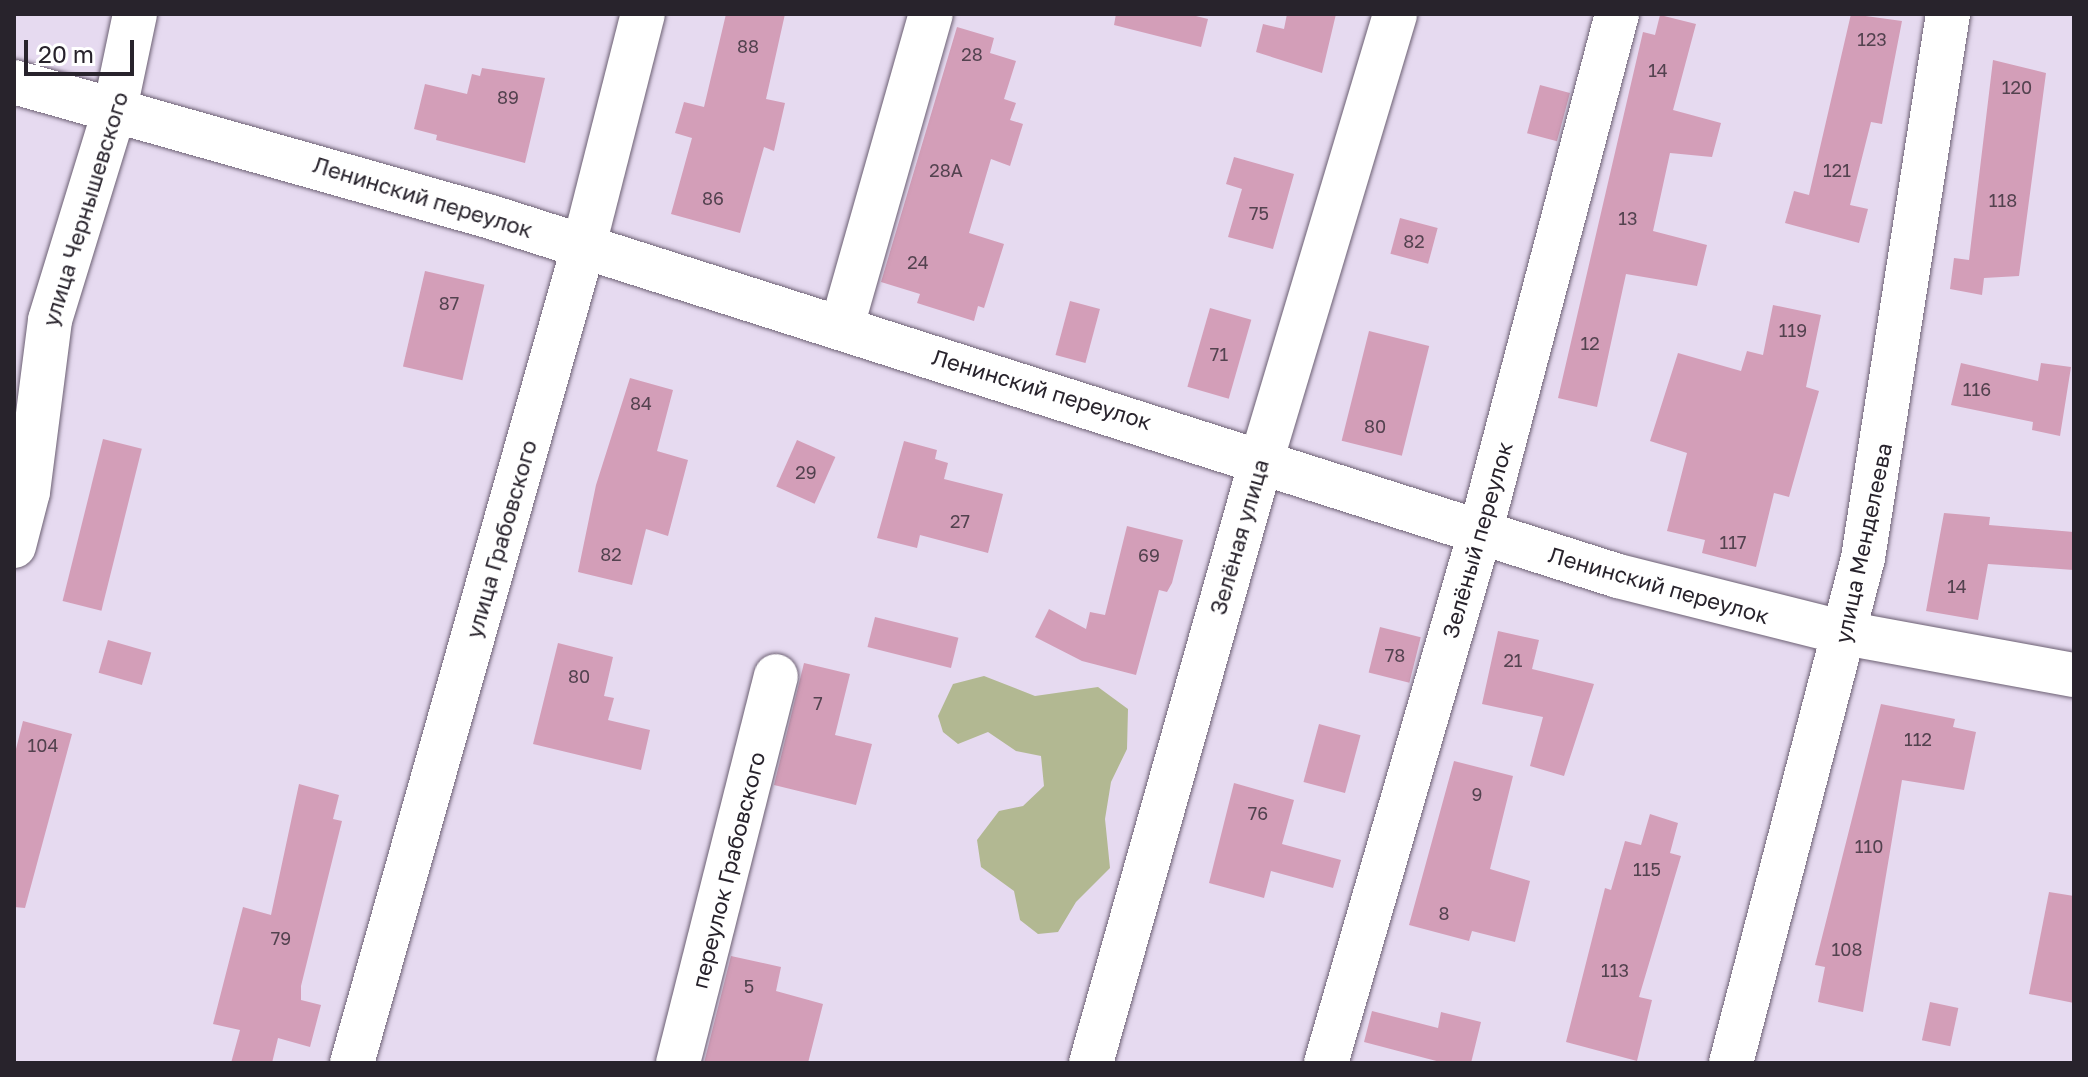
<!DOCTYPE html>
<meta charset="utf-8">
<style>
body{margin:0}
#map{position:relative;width:2088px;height:1077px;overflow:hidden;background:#e6daf0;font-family:"Golos Text",sans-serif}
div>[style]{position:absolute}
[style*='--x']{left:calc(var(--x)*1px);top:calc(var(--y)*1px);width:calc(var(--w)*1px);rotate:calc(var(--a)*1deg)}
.green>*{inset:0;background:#b2b892}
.building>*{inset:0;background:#d39eb8;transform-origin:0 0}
.roads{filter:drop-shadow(0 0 2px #6c6073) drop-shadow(0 0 2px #6c6073)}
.minor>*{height:44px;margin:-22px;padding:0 22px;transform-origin:22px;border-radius:22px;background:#fff}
span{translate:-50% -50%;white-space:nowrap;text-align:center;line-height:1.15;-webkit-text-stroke:6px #fff;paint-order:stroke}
.number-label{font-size:18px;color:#53424f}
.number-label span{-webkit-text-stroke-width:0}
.street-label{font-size:22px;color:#28232c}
.frame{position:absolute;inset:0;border:16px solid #28232c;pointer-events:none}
.scale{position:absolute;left:24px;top:40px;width:110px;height:36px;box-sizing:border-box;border:4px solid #28232c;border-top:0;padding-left:10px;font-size:24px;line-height:28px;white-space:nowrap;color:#28232c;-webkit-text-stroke:6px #fff;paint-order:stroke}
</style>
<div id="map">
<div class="green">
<i style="clip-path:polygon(984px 676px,1035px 696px,1098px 687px,1128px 709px,1127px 749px,1111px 782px,1105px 819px,1110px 868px,1076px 902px,1058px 932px,1038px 934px,1020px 920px,1014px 891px,981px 867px,977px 840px,999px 811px,1023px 806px,1044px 786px,1041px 756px,1016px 751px,988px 732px,958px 744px,943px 732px,938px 716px,953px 684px)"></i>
</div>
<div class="building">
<i style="clip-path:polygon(726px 14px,785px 14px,766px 99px,785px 103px,774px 151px,764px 147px,740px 233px,671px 214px,692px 138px,675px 133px,684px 102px,704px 107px)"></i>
<i style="clip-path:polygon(1116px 14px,1188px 14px,1208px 19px,1201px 47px,1114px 25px)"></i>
<i style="clip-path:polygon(1287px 14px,1336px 14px,1322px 73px,1256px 52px,1263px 24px,1284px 29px)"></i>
<i style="clip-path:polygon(1851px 14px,1902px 21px,1882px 124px,1871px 122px,1850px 205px,1868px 209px,1859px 243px,1785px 223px,1794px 191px,1809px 195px)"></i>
<i style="clip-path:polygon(1660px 15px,1696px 24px,1673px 110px,1721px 123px,1712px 157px,1670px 153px,1653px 231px,1707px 245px,1697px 286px,1626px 274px,1597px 407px,1558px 398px,1643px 32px,1655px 35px)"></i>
<i style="clip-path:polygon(957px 27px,994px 38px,990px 53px,1016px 61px,1004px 99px,1016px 103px,1010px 120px,1023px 124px,1010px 166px,991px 159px,969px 233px,1004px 244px,984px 308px,978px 306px,974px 321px,917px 303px,920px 294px,881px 282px)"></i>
<i style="clip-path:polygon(1993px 60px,2046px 73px,2019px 276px,1984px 278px,1982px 295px,1950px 289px,1954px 258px,1969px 260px)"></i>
<i style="clip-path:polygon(482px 68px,545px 78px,525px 163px,436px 140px,437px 135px,414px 129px,425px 84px,467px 94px,472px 74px,480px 76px)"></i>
<i style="left:1540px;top:85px;width:31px;height:50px;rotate:15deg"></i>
<i style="clip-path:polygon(1234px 157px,1294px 174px,1273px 249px,1228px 237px,1242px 189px,1226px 184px)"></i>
<i style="left:1400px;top:218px;width:39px;height:37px;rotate:15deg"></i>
<i style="left:425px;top:271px;width:61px;height:98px;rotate:13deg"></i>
<i style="left:1070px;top:301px;width:31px;height:56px;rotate:15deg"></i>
<i style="clip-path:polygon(1773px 305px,1821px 315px,1806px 387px,1819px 391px,1789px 497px,1774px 493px,1756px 567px,1702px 553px,1705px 540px,1667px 531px,1687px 453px,1650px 441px,1678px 353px,1741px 371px,1747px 351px,1763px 355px)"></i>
<i style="left:1210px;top:308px;width:43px;height:82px;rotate:16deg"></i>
<i style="left:1369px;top:331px;width:62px;height:113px;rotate:14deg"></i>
<i style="clip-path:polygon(1961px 363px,2038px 381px,2041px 363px,2071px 367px,2060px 436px,2032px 430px,2033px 422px,1951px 405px)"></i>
<i style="clip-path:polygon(630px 378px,673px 390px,657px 451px,688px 460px,668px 536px,646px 529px,632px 585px,578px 572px,596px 485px)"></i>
<i style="left:103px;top:439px;width:40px;height:167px;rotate:14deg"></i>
<i style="left:797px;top:440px;width:42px;height:51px;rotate:24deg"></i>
<i style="clip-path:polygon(904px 441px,937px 450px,935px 459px,948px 463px,944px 479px,1003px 494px,988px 553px,920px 535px,917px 548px,877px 538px)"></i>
<i style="clip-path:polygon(1944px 513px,1990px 517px,1989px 525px,2074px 532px,2074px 570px,1988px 564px,1978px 620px,1926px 611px)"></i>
<i style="clip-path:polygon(1127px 526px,1183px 540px,1172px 583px,1167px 592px,1159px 590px,1136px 675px,1082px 661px,1035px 637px,1049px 609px,1086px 629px,1090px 612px,1105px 615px)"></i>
<i style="left:875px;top:617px;width:86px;height:31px;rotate:14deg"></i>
<i style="left:1380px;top:627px;width:42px;height:47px;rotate:14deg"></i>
<i style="clip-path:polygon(1498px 631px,1539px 640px,1532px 669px,1594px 684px,1564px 776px,1530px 766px,1543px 717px,1482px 704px)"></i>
<i style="left:108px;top:640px;width:45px;height:34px;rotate:16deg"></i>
<i style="clip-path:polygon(558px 643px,613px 657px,604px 696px,614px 698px,608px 720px,650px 730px,641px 770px,533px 744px)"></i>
<i style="clip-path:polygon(804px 663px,850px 674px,835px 735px,872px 744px,856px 805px,774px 785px)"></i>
<i style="clip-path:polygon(1881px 704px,1955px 719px,1953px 727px,1976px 732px,1964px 790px,1902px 780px,1863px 1012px,1818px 1002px,1825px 967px,1815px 965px)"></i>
<i style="clip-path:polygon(23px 721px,72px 734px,25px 908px,14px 907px,14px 757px)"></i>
<i style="left:1319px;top:724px;width:43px;height:60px;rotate:15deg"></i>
<i style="clip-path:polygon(1454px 761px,1513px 776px,1490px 869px,1530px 881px,1515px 942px,1472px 931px,1469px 941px,1409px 925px)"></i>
<i style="clip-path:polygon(1234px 783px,1294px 800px,1282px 844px,1341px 860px,1333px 888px,1271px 871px,1264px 898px,1209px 883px)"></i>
<i style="clip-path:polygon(299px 784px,339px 795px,333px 819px,342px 821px,301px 986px,301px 1000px,321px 1005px,310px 1047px,278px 1038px,272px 1063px,231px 1063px,240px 1030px,213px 1024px,243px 907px,271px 915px)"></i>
<i style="clip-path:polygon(1650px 814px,1678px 823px,1670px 853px,1681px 856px,1639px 997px,1652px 1000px,1637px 1061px,1566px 1042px,1605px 888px,1611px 890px,1625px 841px,1641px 845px)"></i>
<i style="clip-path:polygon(2049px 892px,2074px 896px,2074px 1003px,2029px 994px)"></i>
<i style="clip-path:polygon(731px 956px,781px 967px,776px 991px,823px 1004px,808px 1063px,704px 1063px)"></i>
<i style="left:1930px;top:1002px;width:29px;height:39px;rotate:12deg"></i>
<i style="clip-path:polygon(1372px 1011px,1438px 1028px,1441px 1012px,1481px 1022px,1471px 1063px,1444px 1063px,1364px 1042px)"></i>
</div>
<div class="roads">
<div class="minor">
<i style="--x:14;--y:82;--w:496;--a:15.8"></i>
<i style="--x:491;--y:217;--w:1183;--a:17.67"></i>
<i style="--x:1618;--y:576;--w:234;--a:14.1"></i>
<i style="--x:1845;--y:633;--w:233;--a:10.4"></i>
<i style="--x:842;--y:326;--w:324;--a:-74.1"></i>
<i style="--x:14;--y:546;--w:56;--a:-75.5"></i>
<i style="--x:28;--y:492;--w:173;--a:-82.7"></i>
<i style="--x:50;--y:320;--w:221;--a:-72.9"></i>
<i style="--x:115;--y:109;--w:97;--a:-78.1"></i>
<i style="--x:352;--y:1063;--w:850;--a:-74.17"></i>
<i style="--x:584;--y:245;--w:238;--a:-75.7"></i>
<i style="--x:678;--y:1063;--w:399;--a:-75.8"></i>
<i style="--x:1091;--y:1063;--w:629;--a:-74.22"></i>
<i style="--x:1262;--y:458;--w:463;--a:-73.3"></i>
<i style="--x:1326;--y:1063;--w:552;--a:-73.8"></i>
<i style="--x:1480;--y:533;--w:537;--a:-75.21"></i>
<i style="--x:1731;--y:1063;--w:522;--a:-75.35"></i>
<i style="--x:1863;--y:558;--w:551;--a:-81.12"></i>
</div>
</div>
<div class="number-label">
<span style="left:1872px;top:39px">123</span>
<span style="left:748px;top:46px">88</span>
<span style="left:972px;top:54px">28</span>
<span style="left:1658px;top:70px">14</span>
<span style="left:2017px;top:87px">120</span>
<span style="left:508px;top:97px">89</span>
<span style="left:946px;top:170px">28А</span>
<span style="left:1837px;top:170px">121</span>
<span style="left:713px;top:198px">86</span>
<span style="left:2003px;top:200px">118</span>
<span style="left:1259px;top:213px">75</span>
<span style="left:1628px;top:218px">13</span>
<span style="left:1414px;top:241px">82</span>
<span style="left:918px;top:262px">24</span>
<span style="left:449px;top:303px">87</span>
<span style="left:1793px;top:330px">119</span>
<span style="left:1590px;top:343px">12</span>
<span style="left:1219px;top:354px">71</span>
<span style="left:1977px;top:389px">116</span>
<span style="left:641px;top:403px">84</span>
<span style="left:1375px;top:426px">80</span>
<span style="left:806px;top:472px">29</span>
<span style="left:960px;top:521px">27</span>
<span style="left:1733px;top:542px">117</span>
<span style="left:611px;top:554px">82</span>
<span style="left:1149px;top:555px">69</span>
<span style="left:1957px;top:586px">14</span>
<span style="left:1395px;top:655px">78</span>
<span style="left:1513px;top:660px">21</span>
<span style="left:579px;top:676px">80</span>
<span style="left:818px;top:703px">7</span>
<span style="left:1918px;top:739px">112</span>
<span style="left:43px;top:745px">104</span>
<span style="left:1477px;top:794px">9</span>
<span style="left:1258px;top:813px">76</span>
<span style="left:1869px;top:846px">110</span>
<span style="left:1647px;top:869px">115</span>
<span style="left:1444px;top:913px">8</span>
<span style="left:281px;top:938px">79</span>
<span style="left:1847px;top:949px">108</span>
<span style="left:1615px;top:970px">113</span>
<span style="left:749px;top:986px">5</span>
</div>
<div class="street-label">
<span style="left:423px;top:197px;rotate:17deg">Ленинский переулок</span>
<span style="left:85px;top:209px;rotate:-73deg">улица Чернышевского</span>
<span style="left:1042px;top:389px;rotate:17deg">Ленинский переулок</span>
<span style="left:1239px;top:537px;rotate:-74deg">Зелёная улица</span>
<span style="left:501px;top:539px;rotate:-74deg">улица Грабовского</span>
<span style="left:1477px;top:540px;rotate:-74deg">Зелёный переулок</span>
<span style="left:1863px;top:543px;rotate:-78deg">улица Менделеева</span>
<span style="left:1659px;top:585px;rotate:16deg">Ленинский переулок</span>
<span style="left:728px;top:870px;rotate:-76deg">переулок Грабовского</span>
</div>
<div class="frame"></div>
<div class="scale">20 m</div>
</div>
